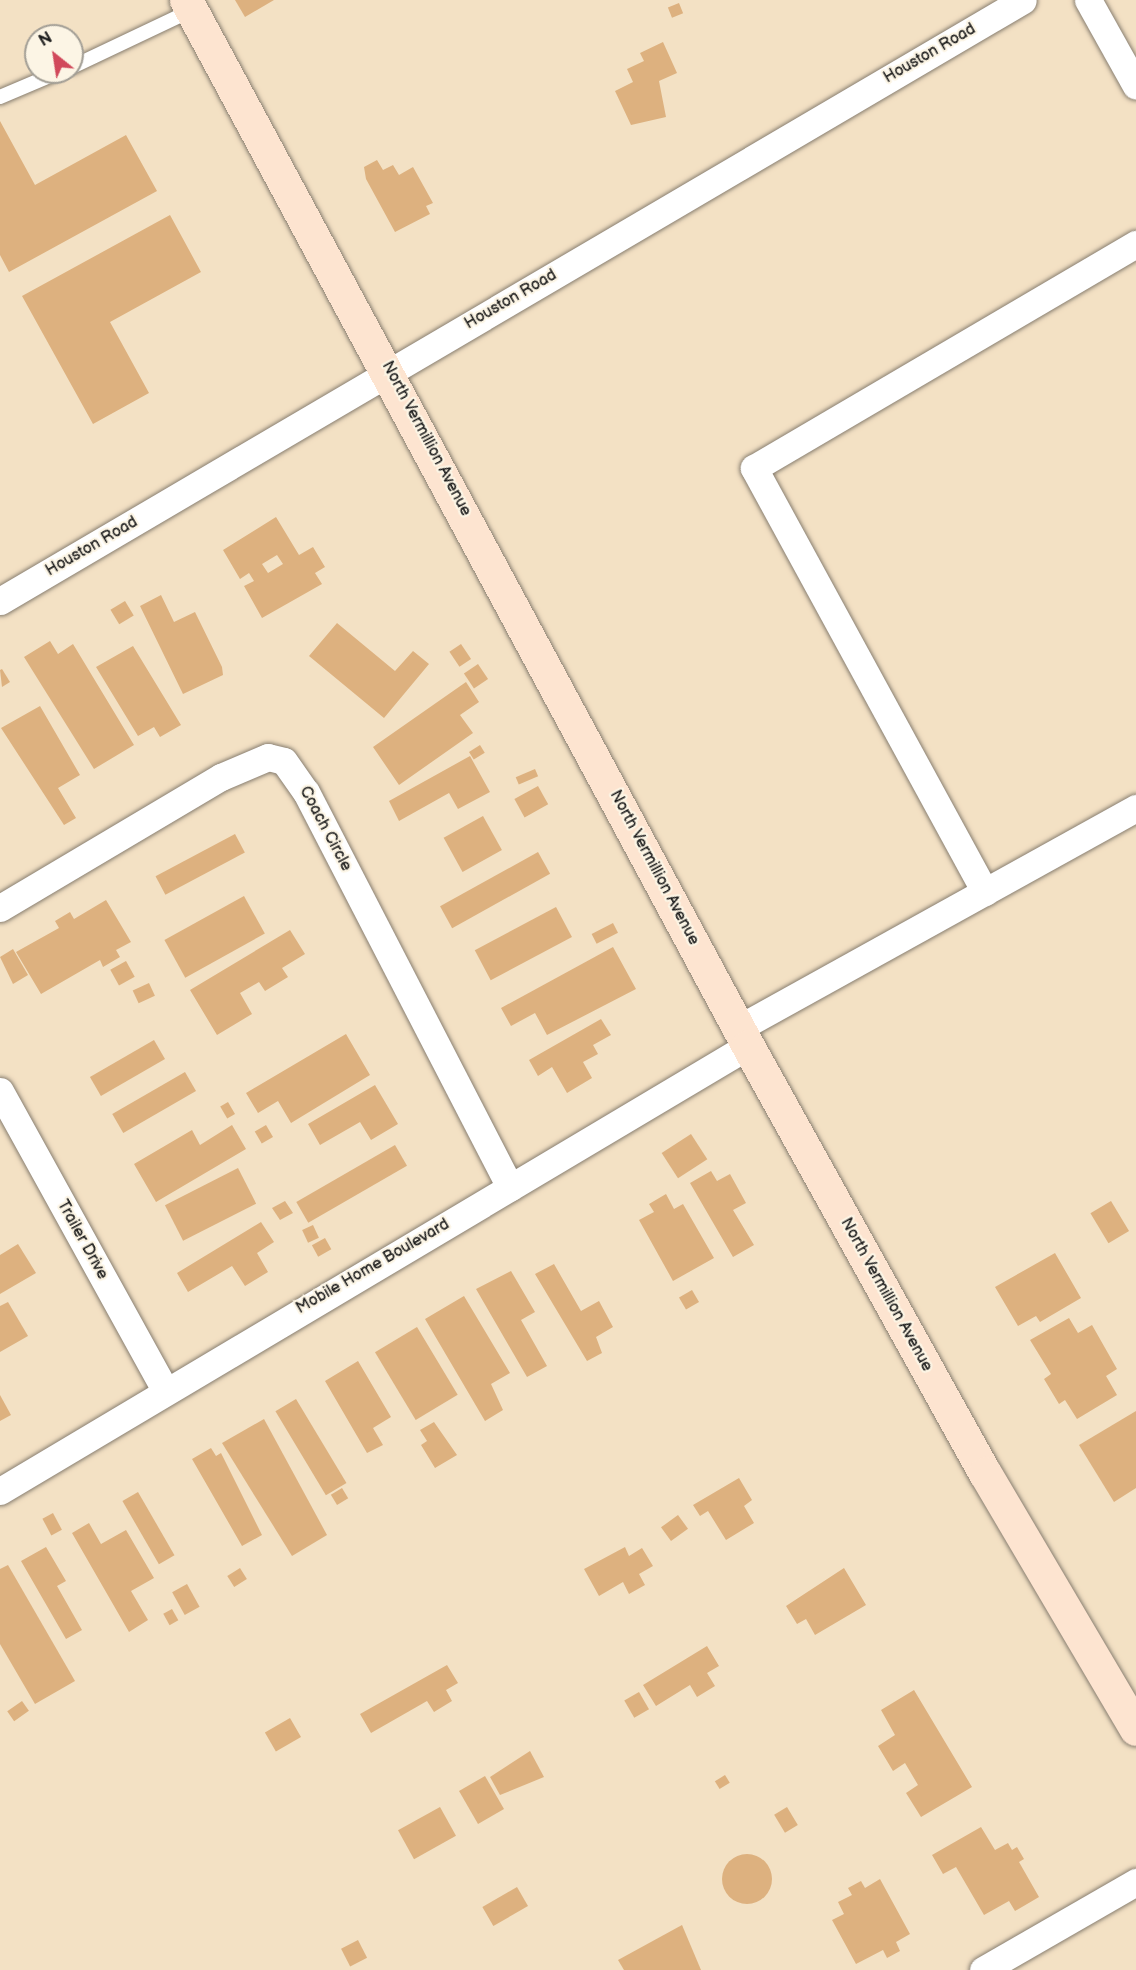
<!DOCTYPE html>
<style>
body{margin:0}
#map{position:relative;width:1136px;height:1970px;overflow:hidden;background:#f3e1c4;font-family:"Balsamiq Sans",sans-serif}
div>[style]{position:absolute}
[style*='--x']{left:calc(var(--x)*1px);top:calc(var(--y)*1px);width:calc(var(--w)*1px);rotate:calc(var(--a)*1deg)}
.building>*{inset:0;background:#ddb17f;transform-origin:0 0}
.round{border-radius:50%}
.roads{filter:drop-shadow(0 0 2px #887e70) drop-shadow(0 0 2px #887e70)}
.lane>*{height:14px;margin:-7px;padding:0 7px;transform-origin:7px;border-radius:7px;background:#fff}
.street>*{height:27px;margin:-13.5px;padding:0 13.5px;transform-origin:13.5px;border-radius:13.5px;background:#fff}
.secondary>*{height:33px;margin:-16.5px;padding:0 16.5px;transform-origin:16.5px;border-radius:16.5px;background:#fde4d0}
span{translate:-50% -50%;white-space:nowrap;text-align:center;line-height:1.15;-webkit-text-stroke:4.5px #fcf5e5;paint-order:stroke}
.street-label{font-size:16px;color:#1c1c1c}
.north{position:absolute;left:24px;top:24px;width:60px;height:60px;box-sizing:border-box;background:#fcf5e5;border:2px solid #a29e95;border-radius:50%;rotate:330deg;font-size:16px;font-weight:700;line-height:24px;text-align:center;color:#1c1c1c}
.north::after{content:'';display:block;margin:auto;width:21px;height:27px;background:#d1495b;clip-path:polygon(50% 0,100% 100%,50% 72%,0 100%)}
</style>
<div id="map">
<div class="building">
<i style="clip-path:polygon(235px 0,274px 0,245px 17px)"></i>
<i style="left:679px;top:3px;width:11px;height:12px;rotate:68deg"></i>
<i style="clip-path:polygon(663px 42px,677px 73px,659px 81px,666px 117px,631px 125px,615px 91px,633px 82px,627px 69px,644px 61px,640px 53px)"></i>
<i style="clip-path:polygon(0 121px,35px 185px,126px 135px,157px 191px,9px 272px,0 255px)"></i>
<i style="clip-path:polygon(377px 160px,383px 170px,393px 165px,399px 175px,413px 167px,433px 203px,426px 206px,430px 214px,395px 232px,366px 179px,364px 167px)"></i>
<i style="clip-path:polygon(170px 215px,201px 272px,110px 322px,149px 393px,93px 424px,22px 296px)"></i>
<i style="clip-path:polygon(evenodd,276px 517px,299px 555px,313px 547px,325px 567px,315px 573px,322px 584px,262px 618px,244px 586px,254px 581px,249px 573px,240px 579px,223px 550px,276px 517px,277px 555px,283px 564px,268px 573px,262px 564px,277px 555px)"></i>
<i style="clip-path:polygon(161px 595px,174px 622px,195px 612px,222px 667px,223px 675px,183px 694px,140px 606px)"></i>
<i style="left:125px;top:601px;width:17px;height:17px;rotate:59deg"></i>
<i style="clip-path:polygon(337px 623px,395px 671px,413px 651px,429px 664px,384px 718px,309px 656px)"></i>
<i style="clip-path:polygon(50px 641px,58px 654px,73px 644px,134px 745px,94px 769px,24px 657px)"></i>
<i style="left:461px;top:644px;width:18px;height:14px;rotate:56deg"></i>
<i style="clip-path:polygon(133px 646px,181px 725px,160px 737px,154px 727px,138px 736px,96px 667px)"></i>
<i style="left:478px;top:664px;width:18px;height:17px;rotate:56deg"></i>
<i style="clip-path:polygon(2px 669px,10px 682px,2px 687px,0 670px)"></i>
<i style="clip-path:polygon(466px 682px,479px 702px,460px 715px,473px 733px,399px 785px,373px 747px)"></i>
<i style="clip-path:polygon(40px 706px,80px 775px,58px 788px,76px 818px,64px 825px,1px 728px)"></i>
<i style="left:480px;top:745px;width:9px;height:13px;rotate:58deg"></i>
<i style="clip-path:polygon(470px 756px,490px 792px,458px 809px,449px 793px,399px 821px,389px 801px)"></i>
<i style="left:535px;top:769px;width:8px;height:21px;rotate:67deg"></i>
<i style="left:538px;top:786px;width:21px;height:27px;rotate:61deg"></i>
<i style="left:483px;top:816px;width:39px;height:45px;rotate:61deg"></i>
<i style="left:235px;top:834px;width:21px;height:90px;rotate:62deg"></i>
<i style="left:538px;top:852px;width:25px;height:112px;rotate:61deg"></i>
<i style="left:244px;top:896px;width:43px;height:91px;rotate:61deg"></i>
<i style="clip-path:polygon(106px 900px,131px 942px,116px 950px,120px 957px,103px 967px,100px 960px,41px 994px,16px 952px,59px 928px,55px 921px,70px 912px,74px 919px)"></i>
<i style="left:556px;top:907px;width:34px;height:92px;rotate:62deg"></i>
<i style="left:613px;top:923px;width:11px;height:24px;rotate:63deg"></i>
<i style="clip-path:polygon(290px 930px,305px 954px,282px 968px,288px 977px,265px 991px,259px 982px,240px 993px,252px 1014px,217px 1035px,190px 990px)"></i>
<i style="clip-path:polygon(613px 947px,636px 989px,547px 1035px,535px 1013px,511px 1026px,501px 1008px)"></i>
<i style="clip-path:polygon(13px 949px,28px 975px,13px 984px,0 957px)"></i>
<i style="left:126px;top:961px;width:18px;height:18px;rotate:61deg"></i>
<i style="left:149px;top:983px;width:14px;height:18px;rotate:65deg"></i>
<i style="clip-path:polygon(601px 1019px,611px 1035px,593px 1045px,598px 1054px,583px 1062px,592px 1078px,567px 1093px,552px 1067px,538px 1076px,529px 1060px)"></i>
<i style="clip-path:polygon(346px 1034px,370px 1075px,291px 1123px,278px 1101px,258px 1113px,246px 1093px)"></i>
<i style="left:154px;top:1040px;width:22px;height:74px;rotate:60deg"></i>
<i style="left:185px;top:1072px;width:22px;height:84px;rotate:60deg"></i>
<i style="clip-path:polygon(375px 1085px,398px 1124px,371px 1140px,360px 1122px,320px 1145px,308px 1124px)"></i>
<i style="left:228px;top:1102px;width:14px;height:9px;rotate:60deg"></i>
<i style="clip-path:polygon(232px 1125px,246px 1149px,156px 1202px,134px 1164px,192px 1130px,200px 1145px)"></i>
<i style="left:266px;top:1125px;width:14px;height:13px;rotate:60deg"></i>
<i style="left:691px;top:1134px;width:30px;height:35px;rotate:57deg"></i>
<i style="left:395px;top:1145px;width:24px;height:114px;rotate:60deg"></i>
<i style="left:238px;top:1168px;width:40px;height:82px;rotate:63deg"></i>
<i style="clip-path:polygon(711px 1171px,717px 1181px,730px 1174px,746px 1203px,733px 1210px,754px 1245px,733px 1257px,690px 1183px)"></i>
<i style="clip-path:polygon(666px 1194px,674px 1209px,683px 1204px,714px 1258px,673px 1281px,639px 1220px,654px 1212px,649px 1204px)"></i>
<i style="clip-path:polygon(285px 1201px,293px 1213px,280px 1220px,272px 1208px)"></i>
<i style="left:1111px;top:1201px;width:35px;height:24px;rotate:59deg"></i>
<i style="clip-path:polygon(261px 1222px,274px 1242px,257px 1253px,268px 1272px,245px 1286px,232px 1266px,188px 1292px,177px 1273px)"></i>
<i style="left:313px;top:1225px;width:14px;height:12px;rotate:65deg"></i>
<i style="left:325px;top:1238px;width:13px;height:15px;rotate:61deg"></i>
<i style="clip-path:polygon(18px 1244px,36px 1273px,0 1294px,0 1255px)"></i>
<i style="clip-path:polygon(1055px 1253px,1081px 1298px,1040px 1322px,1036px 1316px,1018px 1326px,995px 1287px)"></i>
<i style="clip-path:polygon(554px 1264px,581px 1311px,599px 1301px,613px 1327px,596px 1337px,602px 1353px,587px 1361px,535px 1274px)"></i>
<i style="clip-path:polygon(511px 1271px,535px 1312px,521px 1320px,547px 1366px,527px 1377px,476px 1289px)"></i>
<i style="left:692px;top:1290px;width:14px;height:15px;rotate:60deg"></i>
<i style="clip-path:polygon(464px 1296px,510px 1373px,491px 1384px,503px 1410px,485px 1421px,425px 1319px)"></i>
<i style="clip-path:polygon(8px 1302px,28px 1336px,0 1352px,0 1306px)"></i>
<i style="clip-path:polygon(1069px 1318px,1078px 1333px,1092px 1325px,1117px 1369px,1106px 1376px,1117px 1395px,1077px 1419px,1065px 1400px,1059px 1404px,1044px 1379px,1051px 1374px,1030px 1340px)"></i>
<i style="left:417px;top:1327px;width:79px;height:49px;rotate:59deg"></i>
<i style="clip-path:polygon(358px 1361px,391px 1417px,373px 1428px,383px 1445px,367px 1453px,325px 1381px)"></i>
<i style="clip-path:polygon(0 1395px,11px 1415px,0 1421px)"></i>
<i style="left:296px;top:1399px;width:98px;height:24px;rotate:59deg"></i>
<i style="clip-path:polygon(1136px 1411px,1136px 1488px,1114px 1502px,1079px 1445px)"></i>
<i style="clip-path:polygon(264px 1419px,327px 1535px,292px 1556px,222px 1443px)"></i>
<i style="clip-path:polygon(434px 1422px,457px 1455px,435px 1468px,421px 1445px,427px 1441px,420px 1430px)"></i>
<i style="clip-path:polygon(211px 1448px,216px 1456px,221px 1453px,262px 1535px,242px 1546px,192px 1459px)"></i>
<i style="clip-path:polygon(739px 1478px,752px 1500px,744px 1506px,754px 1523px,726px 1540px,708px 1511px,700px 1516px,693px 1505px)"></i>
<i style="left:342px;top:1488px;width:12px;height:13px;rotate:59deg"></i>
<i style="left:138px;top:1492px;width:73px;height:18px;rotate:60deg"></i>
<i style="left:53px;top:1513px;width:19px;height:12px;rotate:62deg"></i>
<i style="left:678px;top:1515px;width:17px;height:21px;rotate:54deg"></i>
<i style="clip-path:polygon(89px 1523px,101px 1544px,126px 1530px,154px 1578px,131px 1591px,148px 1620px,129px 1632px,72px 1533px)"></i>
<i style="clip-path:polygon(46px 1547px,66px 1581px,57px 1586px,82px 1630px,66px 1639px,21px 1561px)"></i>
<i style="clip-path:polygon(625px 1547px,629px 1556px,642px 1548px,653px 1566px,639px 1574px,645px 1585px,629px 1594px,623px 1582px,599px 1596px,584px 1569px)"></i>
<i style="clip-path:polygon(8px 1565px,75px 1681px,35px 1704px,0 1644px,0 1569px)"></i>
<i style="left:240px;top:1568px;width:13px;height:15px;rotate:58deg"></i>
<i style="clip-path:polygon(844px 1568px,866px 1605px,815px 1635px,806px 1619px,797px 1624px,786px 1606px)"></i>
<i style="left:187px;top:1584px;width:26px;height:17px;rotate:61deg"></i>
<i style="left:172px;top:1609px;width:13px;height:10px;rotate:61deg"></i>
<i style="clip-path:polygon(707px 1646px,719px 1666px,707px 1673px,715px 1686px,697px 1697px,690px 1685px,656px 1706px,643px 1685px)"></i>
<i style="clip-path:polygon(447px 1665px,458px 1683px,446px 1690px,452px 1701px,434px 1712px,427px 1701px,371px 1733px,360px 1714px)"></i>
<i style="clip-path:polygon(914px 1690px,972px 1787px,921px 1817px,906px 1793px,918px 1785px,905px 1763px,893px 1771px,878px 1746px,895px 1735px,881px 1710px)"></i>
<i style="left:639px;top:1692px;width:20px;height:17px;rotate:60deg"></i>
<i style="left:22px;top:1701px;width:12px;height:18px;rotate:55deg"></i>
<i style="left:290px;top:1718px;width:22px;height:29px;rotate:60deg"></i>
<i style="clip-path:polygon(530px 1751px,544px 1777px,500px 1795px,490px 1777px)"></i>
<i style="left:725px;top:1775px;width:9px;height:12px;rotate:58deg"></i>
<i style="left:485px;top:1776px;width:38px;height:30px;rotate:60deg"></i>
<i style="left:440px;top:1807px;width:33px;height:48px;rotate:61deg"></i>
<i style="left:787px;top:1807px;width:21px;height:15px;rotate:59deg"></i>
<i style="clip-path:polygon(981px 1827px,995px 1850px,1008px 1843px,1012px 1850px,1017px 1847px,1024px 1859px,1019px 1862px,1039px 1897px,1015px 1911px,1009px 1901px,984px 1915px,956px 1867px,943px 1874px,932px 1855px)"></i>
<i class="round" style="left:722px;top:1854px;width:50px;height:50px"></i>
<i style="clip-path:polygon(880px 1879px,910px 1934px,896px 1942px,900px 1951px,887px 1958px,883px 1950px,856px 1964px,832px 1920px,844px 1914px,838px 1902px,852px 1895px,848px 1888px,861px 1881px,865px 1888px)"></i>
<i style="left:517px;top:1887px;width:22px;height:40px;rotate:60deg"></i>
<i style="clip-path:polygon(682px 1925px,701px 1970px,624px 1970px,618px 1960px)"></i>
<i style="left:358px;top:1940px;width:20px;height:19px;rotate:63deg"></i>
</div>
<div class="roads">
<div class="lane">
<i style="--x:72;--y:67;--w:133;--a:-25.4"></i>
<i style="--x:0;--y:97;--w:64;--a:-23"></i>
</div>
<div class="street">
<i style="--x:1088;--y:0;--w:98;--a:60.8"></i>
<i style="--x:0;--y:601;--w:1186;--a:-30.43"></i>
<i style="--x:985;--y:892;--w:483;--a:-118.6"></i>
<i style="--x:754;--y:468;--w:443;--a:-30.4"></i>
<i style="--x:0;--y:908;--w:257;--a:-30.7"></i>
<i style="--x:221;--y:777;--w:51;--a:-23.1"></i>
<i style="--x:268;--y:757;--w:16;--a:14"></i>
<i style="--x:284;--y:761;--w:38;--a:55"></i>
<i style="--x:306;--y:792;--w:445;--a:62.7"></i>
<i style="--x:739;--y:1028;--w:454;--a:-29"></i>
<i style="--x:0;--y:1091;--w:342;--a:61.1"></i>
<i style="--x:0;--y:1491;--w:870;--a:-30.75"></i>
<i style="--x:983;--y:1970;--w:177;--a:-29.9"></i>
</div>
<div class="secondary">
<i style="--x:186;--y:0;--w:1187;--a:61.75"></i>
<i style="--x:748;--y:1046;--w:488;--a:61"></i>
<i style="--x:985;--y:1473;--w:297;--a:59.5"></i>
</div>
</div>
<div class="street-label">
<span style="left:930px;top:54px;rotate:-30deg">Houston Road</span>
<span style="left:511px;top:300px;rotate:-30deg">Houston Road</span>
<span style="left:426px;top:439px;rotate:62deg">North Vermillion Avenue</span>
<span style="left:92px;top:547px;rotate:-30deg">Houston Road</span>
<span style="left:325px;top:829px;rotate:62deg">Coach Circle</span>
<span style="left:654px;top:868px;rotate:62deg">North Vermillion Avenue</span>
<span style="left:82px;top:1240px;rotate:61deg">Trailer Drive</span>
<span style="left:373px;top:1267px;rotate:-30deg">Mobile Home Boulevard</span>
<span style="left:886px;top:1295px;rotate:61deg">North Vermillion Avenue</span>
</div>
<div class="north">N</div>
</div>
